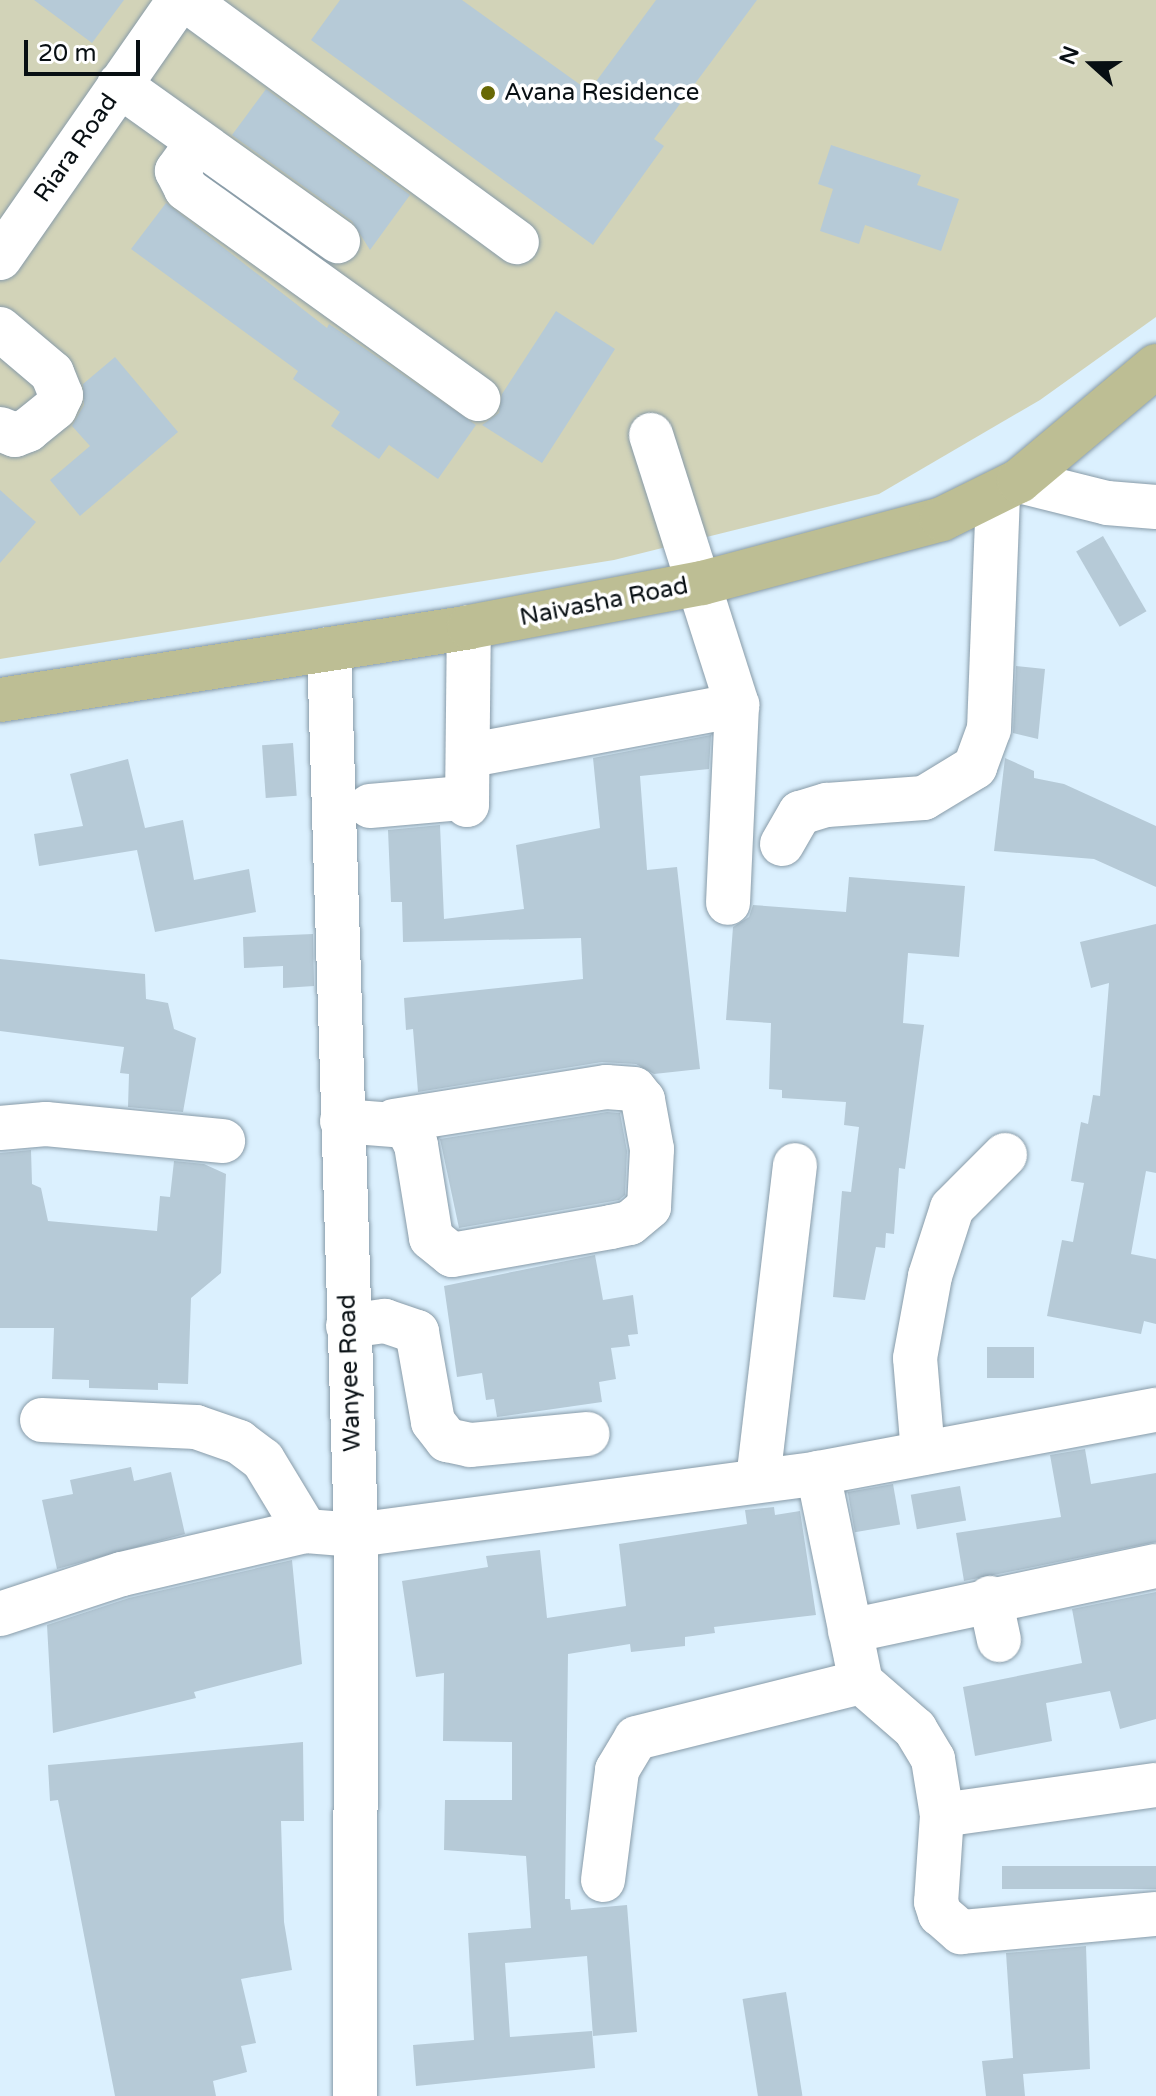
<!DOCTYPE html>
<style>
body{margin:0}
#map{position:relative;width:1156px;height:2096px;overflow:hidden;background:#dbf0fe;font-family:"Varela Round",sans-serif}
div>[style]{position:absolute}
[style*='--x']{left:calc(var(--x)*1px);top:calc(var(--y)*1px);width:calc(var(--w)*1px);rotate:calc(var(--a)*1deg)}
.green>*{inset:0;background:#d2d3b8}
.building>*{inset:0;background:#b6cad7;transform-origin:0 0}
.roads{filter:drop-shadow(0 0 2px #889ba8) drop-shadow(0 0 2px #889ba8)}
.minor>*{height:44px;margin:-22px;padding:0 22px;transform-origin:22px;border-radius:22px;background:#fff}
.major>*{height:44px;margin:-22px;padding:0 22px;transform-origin:22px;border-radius:22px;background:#bdbe94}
.dots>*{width:22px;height:22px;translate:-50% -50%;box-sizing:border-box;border:4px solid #fff;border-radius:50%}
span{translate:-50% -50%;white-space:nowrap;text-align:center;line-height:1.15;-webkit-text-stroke:7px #fff;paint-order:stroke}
.poi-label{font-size:24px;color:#080f13}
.left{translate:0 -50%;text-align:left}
.street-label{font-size:24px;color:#080f13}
.north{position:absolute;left:1052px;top:24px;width:80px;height:80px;-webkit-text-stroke:6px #fff;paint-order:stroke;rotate:291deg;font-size:22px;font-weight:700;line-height:32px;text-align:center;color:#080f13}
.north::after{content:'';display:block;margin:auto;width:28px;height:36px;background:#080f13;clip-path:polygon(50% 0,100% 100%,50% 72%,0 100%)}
.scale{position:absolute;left:24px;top:40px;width:116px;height:36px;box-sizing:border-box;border:4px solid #080f13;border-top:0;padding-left:10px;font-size:24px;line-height:28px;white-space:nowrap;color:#080f13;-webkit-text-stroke:6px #fff;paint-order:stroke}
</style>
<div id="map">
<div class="green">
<i style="clip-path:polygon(0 0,1156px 0,1156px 317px,1040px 400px,879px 494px,614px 560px,0 659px)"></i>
</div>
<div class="building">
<i style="clip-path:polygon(34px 0,124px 0,92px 43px)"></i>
<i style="clip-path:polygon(340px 0,462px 0,589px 91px,656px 0,757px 0,654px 139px,664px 146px,593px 245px,311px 40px)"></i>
<i style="clip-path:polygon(266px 89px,410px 195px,370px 250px,352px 221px,232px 135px)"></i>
<i style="clip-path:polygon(831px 145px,921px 175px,917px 185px,959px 199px,941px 251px,865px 225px,859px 244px,820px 231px,833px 189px,818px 184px)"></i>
<i style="clip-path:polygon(166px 203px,327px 328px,329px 324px,476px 425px,438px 479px,389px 445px,379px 459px,331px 426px,340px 412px,293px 379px,298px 371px,131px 249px)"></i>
<i style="clip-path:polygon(556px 311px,615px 349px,542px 463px,482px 425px,499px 413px,502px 394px)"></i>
<i style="clip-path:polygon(115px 357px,178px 432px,80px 516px,50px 480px,90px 446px,72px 426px,84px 405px,83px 384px)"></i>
<i style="clip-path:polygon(0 490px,36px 522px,0 563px)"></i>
<i style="left:1103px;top:536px;width:87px;height:31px;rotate:60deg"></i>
<i style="clip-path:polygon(1016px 666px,1045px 669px,1038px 739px,1013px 733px)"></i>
<i style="clip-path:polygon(711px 735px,709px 769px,640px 776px,647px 870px,677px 867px,700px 1069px,654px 1074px,636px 1064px,602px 1062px,418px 1092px,413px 1029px,406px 1030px,404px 998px,583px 979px,581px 938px,403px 942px,402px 902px,391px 902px,388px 830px,440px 825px,444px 919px,524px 909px,516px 845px,600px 828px,593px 758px)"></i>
<i style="left:293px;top:743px;width:53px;height:31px;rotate:86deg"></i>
<i style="clip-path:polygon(1005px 758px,1034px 771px,1034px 778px,1064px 784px,1156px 826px,1156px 887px,1094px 859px,994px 851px)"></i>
<i style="clip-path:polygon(128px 759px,145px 828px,183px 820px,194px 880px,249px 869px,256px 912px,155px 932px,137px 850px,39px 866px,34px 834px,83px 826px,70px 774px)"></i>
<i style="clip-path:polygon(849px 877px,965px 886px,959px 957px,908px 953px,903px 1023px,924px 1025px,905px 1169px,899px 1168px,894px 1234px,886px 1233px,885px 1248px,876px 1247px,865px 1300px,833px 1297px,842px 1191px,851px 1192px,859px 1127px,844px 1125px,846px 1102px,782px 1098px,782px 1090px,769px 1089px,771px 1023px,726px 1020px,733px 927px,749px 917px,753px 905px,846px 912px)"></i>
<i style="clip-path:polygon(1156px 924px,1156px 1173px,1146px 1171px,1131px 1254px,1156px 1259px,1156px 1324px,1144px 1321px,1141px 1334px,1047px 1316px,1062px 1240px,1073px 1242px,1084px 1183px,1071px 1181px,1081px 1122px,1088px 1124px,1093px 1095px,1100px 1096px,1109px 983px,1091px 988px,1080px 942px)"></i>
<i style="clip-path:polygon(313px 934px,314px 986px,283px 988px,283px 966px,244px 968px,243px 937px)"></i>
<i style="clip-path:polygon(0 959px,145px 974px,146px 999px,168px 1003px,174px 1029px,196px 1038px,183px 1112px,128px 1107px,129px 1074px,120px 1073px,124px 1047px,0 1031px)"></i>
<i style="clip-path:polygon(607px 1112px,620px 1113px,627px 1151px,625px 1195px,619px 1200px,459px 1228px,440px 1139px)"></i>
<i style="clip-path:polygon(31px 1150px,32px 1184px,41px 1188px,48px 1221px,157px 1231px,160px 1196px,170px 1197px,174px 1161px,204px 1164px,226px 1174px,221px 1273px,191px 1298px,188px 1384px,158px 1383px,158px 1390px,89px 1388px,89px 1380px,52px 1379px,54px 1328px,0 1328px,0 1153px)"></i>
<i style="clip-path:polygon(595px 1255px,603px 1300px,633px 1295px,638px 1334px,628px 1335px,630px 1346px,611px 1348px,616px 1379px,599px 1382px,602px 1402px,497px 1417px,494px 1399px,486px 1400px,482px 1373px,457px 1377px,444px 1286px)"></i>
<i style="left:987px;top:1347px;width:47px;height:31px"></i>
<i style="clip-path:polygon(1085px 1449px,1091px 1484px,1156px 1473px,1156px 1542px,964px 1581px,956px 1533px,1061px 1517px,1050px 1455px)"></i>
<i style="clip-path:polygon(131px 1467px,134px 1481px,171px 1472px,185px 1534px,57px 1569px,42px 1500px,73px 1494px,70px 1480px)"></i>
<i style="left:893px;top:1484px;width:41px;height:46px;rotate:80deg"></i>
<i style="left:960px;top:1486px;width:35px;height:50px;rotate:80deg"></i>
<i style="clip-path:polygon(774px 1507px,775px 1515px,800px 1511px,816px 1615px,714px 1627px,715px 1633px,685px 1637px,685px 1646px,631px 1652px,630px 1644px,568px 1654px,565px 1899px,570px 1899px,571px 1910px,627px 1905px,637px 2032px,593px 2036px,587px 1956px,505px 1963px,510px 2037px,592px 2031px,595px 2068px,416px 2086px,413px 2045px,474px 2040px,468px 1933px,531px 1928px,526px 1856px,444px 1850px,445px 1800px,512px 1800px,512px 1742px,443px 1741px,444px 1673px,416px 1677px,402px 1581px,488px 1567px,486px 1556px,540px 1550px,547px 1618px,626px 1606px,619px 1544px,747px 1524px,745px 1510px)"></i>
<i style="clip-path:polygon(292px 1560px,302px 1664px,194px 1692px,196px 1698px,53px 1733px,47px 1625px,129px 1598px)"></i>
<i style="clip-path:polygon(1156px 1592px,1156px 1719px,1120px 1729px,1110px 1691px,1046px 1703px,1052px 1741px,975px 1756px,963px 1687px,1082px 1663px,1072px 1609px)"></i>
<i style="clip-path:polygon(303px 1742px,304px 1821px,281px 1821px,284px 1922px,292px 1970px,241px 1979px,256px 2043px,241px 2046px,247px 2072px,213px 2081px,216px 2096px,115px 2096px,58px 1800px,50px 1801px,48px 1765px)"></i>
<i style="left:1156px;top:1866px;width:23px;height:154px;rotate:90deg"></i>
<i style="clip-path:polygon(1086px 1946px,1090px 2069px,1023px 2074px,1025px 2096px,986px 2096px,982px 2061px,1013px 2058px,1006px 1953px)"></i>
<i style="left:786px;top:1992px;width:105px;height:44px;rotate:81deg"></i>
</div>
<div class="roads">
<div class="minor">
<i style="--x:186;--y:0;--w:410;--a:36.2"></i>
<i style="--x:119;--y:85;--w:269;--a:35.5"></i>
<i style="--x:198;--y:142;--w:36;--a:126"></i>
<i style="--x:177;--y:171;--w:20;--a:63"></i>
<i style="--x:186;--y:189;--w:360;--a:35.7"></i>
<i style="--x:0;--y:258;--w:314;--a:-55.2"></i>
<i style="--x:0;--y:329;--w:68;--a:40.2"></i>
<i style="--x:52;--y:373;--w:24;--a:68"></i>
<i style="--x:61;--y:395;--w:14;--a:115"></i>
<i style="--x:55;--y:408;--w:35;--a:141"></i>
<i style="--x:28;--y:430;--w:14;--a:159"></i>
<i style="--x:15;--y:435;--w:16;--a:-158"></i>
<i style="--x:651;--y:435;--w:283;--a:72.3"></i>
<i style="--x:737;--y:705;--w:198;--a:92.6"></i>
<i style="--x:1019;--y:481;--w:91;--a:14"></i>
<i style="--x:1107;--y:503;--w:49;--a:4.7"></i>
<i style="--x:329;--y:649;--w:886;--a:88.25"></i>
<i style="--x:356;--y:1535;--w:561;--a:90.1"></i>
<i style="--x:471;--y:755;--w:271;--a:-10.6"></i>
<i style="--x:370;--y:806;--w:91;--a:-5"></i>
<i style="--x:461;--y:798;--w:9;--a:49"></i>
<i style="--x:467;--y:805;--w:178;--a:-89.4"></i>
<i style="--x:782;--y:844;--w:36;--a:-60"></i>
<i style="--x:800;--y:813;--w:28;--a:-17"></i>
<i style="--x:827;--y:805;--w:97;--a:-4.1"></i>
<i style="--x:924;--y:798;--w:60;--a:-31.3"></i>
<i style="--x:975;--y:767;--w:40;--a:-69.8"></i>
<i style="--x:989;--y:729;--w:236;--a:-87.8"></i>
<i style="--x:342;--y:1121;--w:64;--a:4.5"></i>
<i style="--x:406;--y:1126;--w:21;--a:62"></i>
<i style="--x:416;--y:1145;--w:94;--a:80.8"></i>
<i style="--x:431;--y:1238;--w:27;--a:39"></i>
<i style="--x:452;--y:1255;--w:161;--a:-10"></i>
<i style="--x:611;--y:1227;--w:19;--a:-12"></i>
<i style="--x:630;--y:1223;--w:25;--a:-40"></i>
<i style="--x:649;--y:1207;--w:58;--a:-87"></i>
<i style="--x:652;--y:1149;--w:50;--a:-100.4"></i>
<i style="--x:643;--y:1100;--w:14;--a:-129"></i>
<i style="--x:634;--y:1089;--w:28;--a:-176"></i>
<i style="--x:606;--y:1087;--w:215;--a:170.9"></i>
<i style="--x:0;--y:1128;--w:46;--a:-5"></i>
<i style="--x:46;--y:1124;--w:178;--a:5.5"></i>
<i style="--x:348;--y:1326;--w:37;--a:-8"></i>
<i style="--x:385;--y:1321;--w:34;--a:19"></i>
<i style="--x:417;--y:1332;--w:91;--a:79.9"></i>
<i style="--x:433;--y:1422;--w:23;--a:52"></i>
<i style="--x:447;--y:1440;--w:24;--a:12"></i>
<i style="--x:470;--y:1445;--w:118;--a:-5.4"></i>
<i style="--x:42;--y:1420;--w:154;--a:2.6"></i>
<i style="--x:196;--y:1427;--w:46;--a:19.2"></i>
<i style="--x:239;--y:1442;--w:30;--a:37"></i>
<i style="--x:263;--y:1460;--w:83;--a:58.8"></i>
<i style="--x:923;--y:1453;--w:95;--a:-94.8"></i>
<i style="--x:915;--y:1358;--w:83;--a:-79.6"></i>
<i style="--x:930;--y:1276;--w:71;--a:-72.1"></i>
<i style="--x:952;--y:1208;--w:75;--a:-45"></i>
<i style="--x:818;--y:1473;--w:213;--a:78.4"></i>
<i style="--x:861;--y:1682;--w:72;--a:41"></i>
<i style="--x:915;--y:1729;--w:35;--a:59"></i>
<i style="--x:933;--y:1759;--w:57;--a:80.9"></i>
<i style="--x:942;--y:1815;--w:87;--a:93.9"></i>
<i style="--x:936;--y:1902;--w:13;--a:72"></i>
<i style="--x:940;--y:1914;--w:28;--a:41"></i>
<i style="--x:961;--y:1932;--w:196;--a:-5.3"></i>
<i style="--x:758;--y:1480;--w:317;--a:-83.3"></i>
<i style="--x:990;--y:1598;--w:43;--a:77.9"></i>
<i style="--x:0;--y:1614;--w:128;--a:-18.2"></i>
<i style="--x:122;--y:1574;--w:189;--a:-13.2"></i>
<i style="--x:306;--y:1531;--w:50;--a:4.6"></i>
<i style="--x:356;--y:1535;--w:466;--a:-7.6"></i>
<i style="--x:818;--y:1473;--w:344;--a:-10.6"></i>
<i style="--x:850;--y:1631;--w:313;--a:-12"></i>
<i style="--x:942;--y:1815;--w:216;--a:-8"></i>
<i style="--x:603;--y:1880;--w:111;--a:-82.7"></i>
<i style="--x:617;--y:1770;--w:37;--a:-59"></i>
<i style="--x:636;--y:1738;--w:232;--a:-14"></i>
</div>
<div class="major">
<i style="--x:0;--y:700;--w:475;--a:-8.8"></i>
<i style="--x:469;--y:627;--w:237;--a:-10.7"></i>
<i style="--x:702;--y:583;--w:248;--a:-14.9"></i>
<i style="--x:942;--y:519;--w:86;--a:-26.3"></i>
<i style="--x:1019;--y:481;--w:179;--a:-40"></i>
</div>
</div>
<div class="dots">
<i style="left:488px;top:93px;background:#676804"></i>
</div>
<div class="poi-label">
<span class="left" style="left:504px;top:93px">Avana Residence</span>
</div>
<div class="street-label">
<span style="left:76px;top:148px;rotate:-55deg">Riara Road</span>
<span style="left:604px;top:602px;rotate:-11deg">Naivasha Road</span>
<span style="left:350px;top:1373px;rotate:-92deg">Wanyee Road</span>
</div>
<div class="north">N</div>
<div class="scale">20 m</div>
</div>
